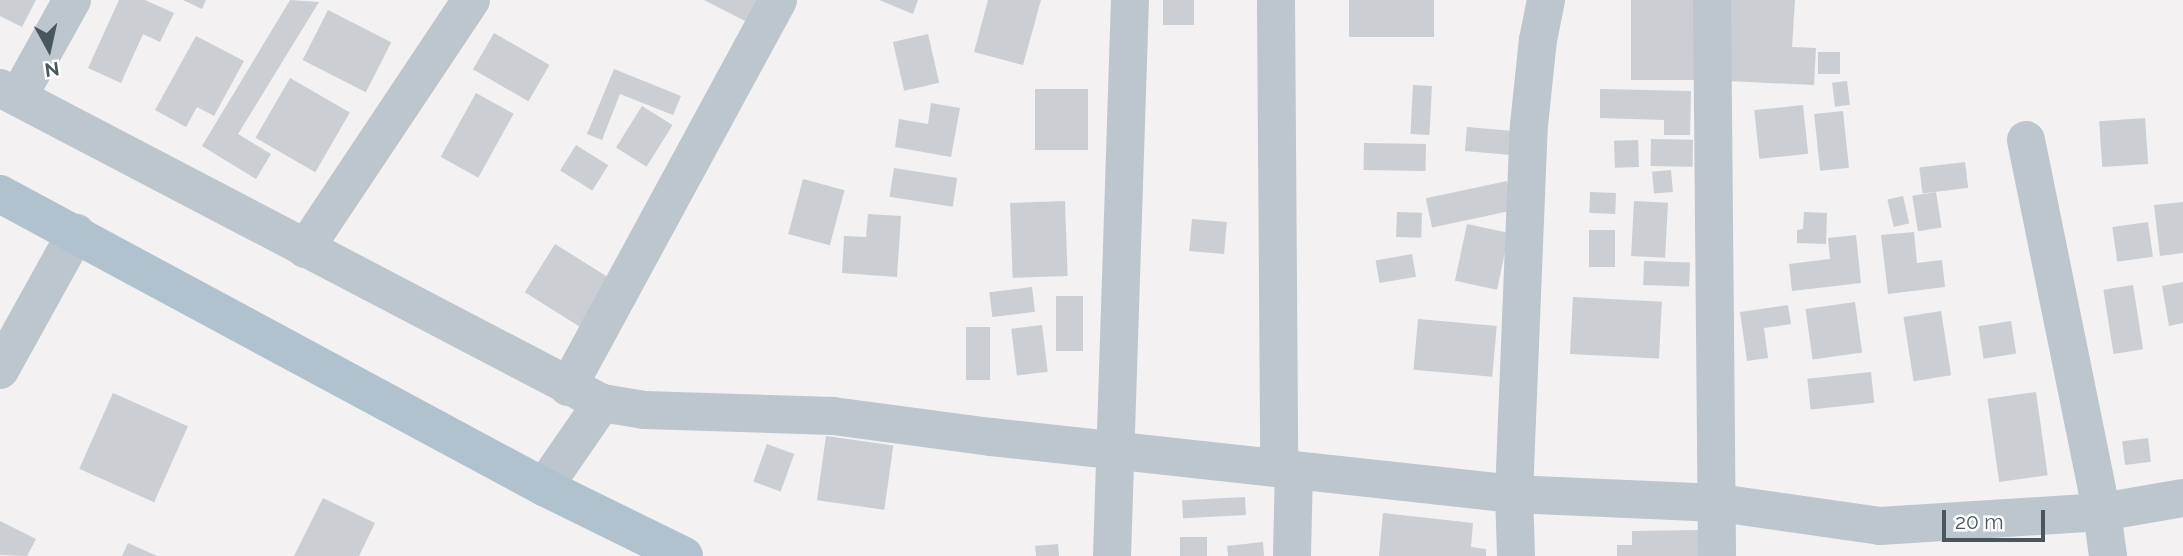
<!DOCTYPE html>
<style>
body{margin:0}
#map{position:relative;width:2183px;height:556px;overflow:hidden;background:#f3f1f1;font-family:Raleway,sans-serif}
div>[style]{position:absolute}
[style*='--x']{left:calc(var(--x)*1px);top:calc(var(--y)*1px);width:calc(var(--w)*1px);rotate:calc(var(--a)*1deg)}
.building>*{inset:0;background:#cbced3;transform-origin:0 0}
.street>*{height:38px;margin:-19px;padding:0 19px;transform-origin:19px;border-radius:19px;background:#bdc6cd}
.primary>*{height:38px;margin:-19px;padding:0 19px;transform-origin:19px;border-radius:19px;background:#b1c2cf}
span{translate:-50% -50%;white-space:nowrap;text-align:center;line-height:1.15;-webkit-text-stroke:6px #fff;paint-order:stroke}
.north{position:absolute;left:14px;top:14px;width:70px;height:70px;-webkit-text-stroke:5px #fff;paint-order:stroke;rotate:172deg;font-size:19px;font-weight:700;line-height:28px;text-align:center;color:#49565e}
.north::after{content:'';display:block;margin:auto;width:24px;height:32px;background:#49565e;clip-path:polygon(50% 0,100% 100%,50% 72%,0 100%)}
.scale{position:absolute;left:1942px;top:510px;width:103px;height:32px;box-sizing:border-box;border:4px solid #49565e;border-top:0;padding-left:9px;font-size:21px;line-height:24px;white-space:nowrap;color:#49565e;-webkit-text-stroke:5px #fff;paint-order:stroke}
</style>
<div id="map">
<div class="building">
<i style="clip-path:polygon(0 0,36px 0,22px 27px,0 16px)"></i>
<i style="clip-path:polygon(119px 0,145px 0,174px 13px,160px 42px,143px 34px,121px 83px,88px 68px)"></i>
<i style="clip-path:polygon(183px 0,206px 0,202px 9px)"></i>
<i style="clip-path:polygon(290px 0,319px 2px,238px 134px,271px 154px,256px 179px,202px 146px)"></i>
<i style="clip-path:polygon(704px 0,761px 0,749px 23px)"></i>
<i style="clip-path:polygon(879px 0,918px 0,913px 14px)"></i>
<i style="clip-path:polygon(988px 0,1041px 0,1023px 65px,974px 52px)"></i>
<i style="left:1163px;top:0;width:31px;height:25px"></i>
<i style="left:1349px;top:0;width:85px;height:37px"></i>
<i style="left:1631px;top:0;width:66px;height:80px"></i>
<i style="clip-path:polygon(1731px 0,1795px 0,1792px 47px,1816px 48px,1814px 85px,1726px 81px)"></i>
<i style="left:328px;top:10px;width:71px;height:56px;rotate:27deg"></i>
<i style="left:494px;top:33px;width:64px;height:42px;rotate:30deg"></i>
<i style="left:928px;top:34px;width:50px;height:36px;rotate:77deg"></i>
<i style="clip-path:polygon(196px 36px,244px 61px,214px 116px,197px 107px,186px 127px,155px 110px)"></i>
<i style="left:1818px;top:52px;width:22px;height:22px"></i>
<i style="clip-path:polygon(614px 69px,681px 96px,673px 115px,620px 94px,602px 140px,587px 134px)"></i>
<i style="left:290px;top:78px;width:69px;height:69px;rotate:30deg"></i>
<i style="left:1847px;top:81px;width:24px;height:15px;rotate:83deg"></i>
<i style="left:1413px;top:85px;width:19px;height:49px;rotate:3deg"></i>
<i style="left:1035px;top:89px;width:53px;height:61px"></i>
<i style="clip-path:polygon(1600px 89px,1691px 91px,1690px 135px,1664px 135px,1664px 120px,1600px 118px)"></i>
<i style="left:476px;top:93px;width:43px;height:73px;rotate:29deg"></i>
<i style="clip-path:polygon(931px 103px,960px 108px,951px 157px,895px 147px,899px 119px,928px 124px)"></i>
<i style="left:1803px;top:105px;width:49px;height:49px;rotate:84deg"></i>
<i style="left:642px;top:106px;width:36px;height:49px;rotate:32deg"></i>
<i style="left:1843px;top:111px;width:57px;height:29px;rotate:84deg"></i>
<i style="left:2145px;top:118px;width:46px;height:46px;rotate:86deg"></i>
<i style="left:1467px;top:127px;width:49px;height:24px;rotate:5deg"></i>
<i style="left:1651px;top:139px;width:42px;height:27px;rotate:1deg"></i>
<i style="left:1638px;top:140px;width:27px;height:24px;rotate:88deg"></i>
<i style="left:1364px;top:143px;width:62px;height:27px;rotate:1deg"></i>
<i style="left:576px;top:145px;width:38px;height:30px;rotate:32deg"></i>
<i style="left:1965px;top:162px;width:26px;height:46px;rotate:83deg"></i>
<i style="left:894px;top:168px;width:64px;height:29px;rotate:9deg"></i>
<i style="left:1671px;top:170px;width:22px;height:19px;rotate:85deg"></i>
<i style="left:803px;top:179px;width:43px;height:57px;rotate:15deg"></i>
<i style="left:1507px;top:181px;width:30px;height:83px;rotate:78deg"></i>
<i style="left:1590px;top:192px;width:26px;height:21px;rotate:2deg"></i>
<i style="left:1936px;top:192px;width:36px;height:24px;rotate:81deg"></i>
<i style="left:1903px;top:196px;width:28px;height:16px;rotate:77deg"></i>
<i style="left:1065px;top:201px;width:75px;height:55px;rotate:88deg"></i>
<i style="left:1634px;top:201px;width:34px;height:55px;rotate:3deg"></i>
<i style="clip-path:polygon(2183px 202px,2183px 253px,2160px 256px,2154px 205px)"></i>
<i style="left:1397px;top:212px;width:25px;height:25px;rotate:2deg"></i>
<i style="clip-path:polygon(1804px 212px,1827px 213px,1826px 244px,1797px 243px,1797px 230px,1803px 229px)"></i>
<i style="clip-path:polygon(868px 214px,901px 216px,897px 277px,842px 273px,844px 236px,866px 237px)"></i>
<i style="left:1192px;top:219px;width:35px;height:32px;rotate:5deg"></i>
<i style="left:2148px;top:222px;width:35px;height:36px;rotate:82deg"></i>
<i style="left:1467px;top:224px;width:43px;height:58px;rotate:12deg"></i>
<i style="left:1589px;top:230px;width:26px;height:37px"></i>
<i style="clip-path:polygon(1914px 232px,1917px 263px,1942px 260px,1945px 287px,1888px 294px,1881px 235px)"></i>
<i style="clip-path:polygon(1856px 235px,1861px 283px,1792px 291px,1789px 264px,1830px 259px,1828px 238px)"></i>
<i style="left:555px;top:244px;width:65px;height:57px;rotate:32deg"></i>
<i style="left:1412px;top:254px;width:23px;height:37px;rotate:80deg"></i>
<i style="left:1644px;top:261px;width:46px;height:24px;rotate:2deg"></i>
<i style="clip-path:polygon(2183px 282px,2183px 323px,2169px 326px,2162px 286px)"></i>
<i style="left:2133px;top:285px;width:65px;height:30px;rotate:81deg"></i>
<i style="left:1032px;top:287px;width:25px;height:43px;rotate:83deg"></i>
<i style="left:1056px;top:296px;width:27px;height:55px"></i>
<i style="left:1573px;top:297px;width:89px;height:57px;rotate:3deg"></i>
<i style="left:1855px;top:302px;width:51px;height:50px;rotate:82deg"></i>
<i style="clip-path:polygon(1788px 305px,1791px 324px,1764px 328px,1768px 358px,1747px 361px,1740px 312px)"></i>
<i style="left:1941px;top:311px;width:65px;height:38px;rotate:81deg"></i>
<i style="left:1418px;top:319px;width:79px;height:51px;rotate:5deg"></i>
<i style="left:2011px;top:321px;width:33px;height:33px;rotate:81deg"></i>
<i style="left:1042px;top:325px;width:47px;height:31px;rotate:83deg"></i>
<i style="left:966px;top:327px;width:24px;height:53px"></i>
<i style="left:1871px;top:372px;width:31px;height:64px;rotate:84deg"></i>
<i style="left:2036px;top:392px;width:84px;height:49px;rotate:82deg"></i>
<i style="left:113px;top:393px;width:82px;height:83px;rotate:24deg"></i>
<i style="left:826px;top:436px;width:68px;height:65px;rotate:8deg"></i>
<i style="left:2148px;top:438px;width:24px;height:26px;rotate:83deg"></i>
<i style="left:767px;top:444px;width:29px;height:40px;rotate:20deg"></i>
<i style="left:1245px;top:497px;width:18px;height:63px;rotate:87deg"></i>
<i style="clip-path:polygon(323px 498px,375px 523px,359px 556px,294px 556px)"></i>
<i style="clip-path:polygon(1383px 513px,1473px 523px,1471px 547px,1486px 549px,1486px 556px,1379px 556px)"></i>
<i style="clip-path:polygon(0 521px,36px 539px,27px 556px,0 555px)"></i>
<i style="clip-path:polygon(1699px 530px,1699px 556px,1617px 556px,1617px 545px,1632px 545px,1632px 531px)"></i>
<i style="left:1207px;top:537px;width:19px;height:27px;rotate:90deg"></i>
<i style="clip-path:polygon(1263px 542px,1264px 556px,1228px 556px,1227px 546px)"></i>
<i style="clip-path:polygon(128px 543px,157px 556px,122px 556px)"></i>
<i style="left:1058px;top:544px;width:12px;height:23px;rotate:85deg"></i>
</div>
<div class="street">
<i style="--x:1276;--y:0;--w:469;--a:89.6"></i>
<i style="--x:1712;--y:0;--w:556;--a:89.48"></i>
<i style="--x:0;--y:88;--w:679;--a:27.62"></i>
<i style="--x:602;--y:403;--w:43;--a:9.5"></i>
<i style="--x:644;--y:410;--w:189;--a:1.8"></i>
<i style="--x:833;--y:416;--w:159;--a:7.6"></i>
<i style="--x:991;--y:437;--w:526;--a:6.22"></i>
<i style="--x:1514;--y:494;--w:205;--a:2.5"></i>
<i style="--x:1719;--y:503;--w:163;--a:8.1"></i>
<i style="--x:1880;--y:526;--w:222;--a:-3.6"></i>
<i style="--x:2102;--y:512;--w:82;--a:-9.8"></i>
<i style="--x:18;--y:97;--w:111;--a:-60.9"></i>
<i style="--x:2026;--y:140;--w:380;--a:78.5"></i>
<i style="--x:2102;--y:512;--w:44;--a:82.2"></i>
<i style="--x:305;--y:249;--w:299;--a:-56.3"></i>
<i style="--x:0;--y:370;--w:157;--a:-61"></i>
<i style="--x:568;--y:387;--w:440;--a:-61.5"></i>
<i style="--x:544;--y:487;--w:102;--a:-55.4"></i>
<i style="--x:1112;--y:556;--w:556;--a:-88.15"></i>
<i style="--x:1292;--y:556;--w:86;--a:-88.7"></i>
<i style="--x:1516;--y:556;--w:62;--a:-91.8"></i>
<i style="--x:1514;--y:494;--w:369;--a:-87.7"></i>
<i style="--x:1529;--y:125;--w:85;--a:-84"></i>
<i style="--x:1538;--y:40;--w:41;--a:-78.7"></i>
</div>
<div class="primary">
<i style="--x:0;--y:194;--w:618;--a:28.31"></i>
<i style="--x:544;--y:487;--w:156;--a:26.2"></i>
</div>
<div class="north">N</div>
<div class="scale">20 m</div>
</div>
